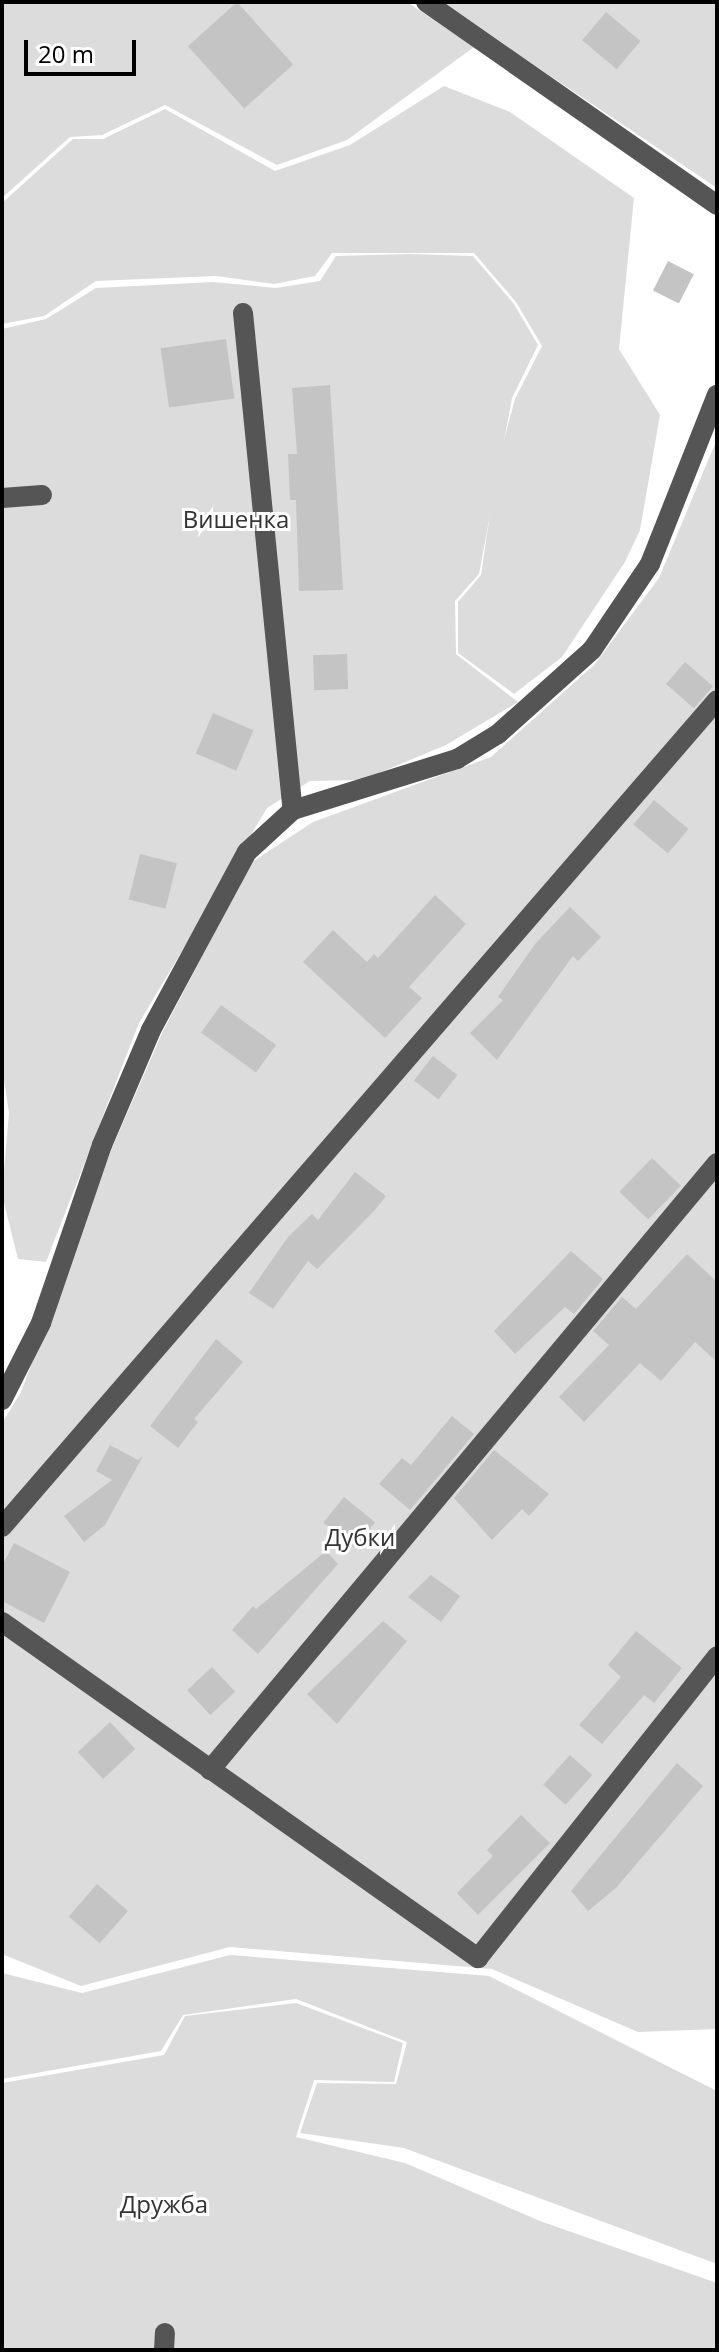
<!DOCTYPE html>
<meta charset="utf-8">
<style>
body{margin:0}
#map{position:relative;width:719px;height:2352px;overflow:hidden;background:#fff;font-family:"Open Sans",sans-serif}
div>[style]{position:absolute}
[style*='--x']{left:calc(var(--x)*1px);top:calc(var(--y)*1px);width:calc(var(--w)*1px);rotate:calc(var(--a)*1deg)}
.green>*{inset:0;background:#dcdcdc}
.building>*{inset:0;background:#c4c4c4;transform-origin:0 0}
.minor>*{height:20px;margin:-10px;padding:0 10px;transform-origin:10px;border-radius:10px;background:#555}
span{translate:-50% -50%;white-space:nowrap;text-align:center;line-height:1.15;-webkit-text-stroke:6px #fff;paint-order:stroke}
.park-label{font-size:24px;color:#333}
.frame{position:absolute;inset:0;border:4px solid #000;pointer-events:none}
.scale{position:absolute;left:24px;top:40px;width:112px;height:36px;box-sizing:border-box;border:4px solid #000;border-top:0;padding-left:10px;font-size:24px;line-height:28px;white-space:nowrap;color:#000;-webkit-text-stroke:6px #fff;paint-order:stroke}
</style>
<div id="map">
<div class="green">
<i style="clip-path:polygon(2px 2px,407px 2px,474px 47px,347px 140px,277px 165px,165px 105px,102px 135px,70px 137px,2px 198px)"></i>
<i style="clip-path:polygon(444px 2px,717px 2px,717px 188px,537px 67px)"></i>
<i style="clip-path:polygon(444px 86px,510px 112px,634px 198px,619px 349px,660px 415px,640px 530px,625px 562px,562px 657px,514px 694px,458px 653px,458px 602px,481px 575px,497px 466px,515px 399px,542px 346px,516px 302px,474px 253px,332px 253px,315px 276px,274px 284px,216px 276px,96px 281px,44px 316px,2px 324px,2px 203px,73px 139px,103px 139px,165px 109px,275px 171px,350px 145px)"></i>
<i style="clip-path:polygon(409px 254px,473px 256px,514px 304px,538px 345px,512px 398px,479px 574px,455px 601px,456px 654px,518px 702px,446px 745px,362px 780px,310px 781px,267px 808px,139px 1023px,46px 1262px,18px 1259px,2px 1195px,9px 1113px,2px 1066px,2px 329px,46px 319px,96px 288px,213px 282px,276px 288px,320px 281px,336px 256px)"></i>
<i style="clip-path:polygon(717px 439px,717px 2029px,638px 2032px,492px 1969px,230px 1947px,81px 1986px,2px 1954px,2px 1423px,21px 1392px,112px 1148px,163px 1031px,252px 862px,313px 822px,491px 757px,594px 665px,659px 578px)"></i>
<i style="clip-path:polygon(230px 1955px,489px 1976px,717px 2091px,717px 2264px,404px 2148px,300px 2133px,317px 2083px,396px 2084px,407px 2042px,296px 1999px,183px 2015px,161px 2051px,2px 2079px,2px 1973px,82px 1993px)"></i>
<i style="clip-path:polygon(296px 2003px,403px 2043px,394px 2082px,314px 2080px,296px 2137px,405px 2163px,540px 2221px,717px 2283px,717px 2350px,2px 2350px,2px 2083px,164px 2055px,185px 2016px)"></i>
</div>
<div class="building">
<i style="left:237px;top:2px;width:84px;height:66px;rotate:48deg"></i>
<i style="left:606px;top:12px;width:45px;height:37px;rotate:40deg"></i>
<i style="left:668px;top:261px;width:29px;height:33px;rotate:27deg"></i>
<i style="left:226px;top:339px;width:60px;height:66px;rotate:82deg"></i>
<i style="clip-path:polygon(330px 385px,343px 590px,299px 591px,296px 500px,290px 500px,288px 454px,297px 454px,292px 388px)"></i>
<i style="left:347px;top:654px;width:35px;height:34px;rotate:88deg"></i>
<i style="left:685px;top:662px;width:37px;height:29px;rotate:41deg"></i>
<i style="left:213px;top:713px;width:44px;height:44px;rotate:23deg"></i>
<i style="left:654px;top:800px;width:45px;height:32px;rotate:40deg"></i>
<i style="left:140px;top:854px;width:38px;height:47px;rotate:14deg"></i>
<i style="clip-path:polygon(435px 895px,466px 924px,409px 987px,422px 998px,385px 1038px,303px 962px,333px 930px,367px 962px,374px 954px,378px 958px)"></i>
<i style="clip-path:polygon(570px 907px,601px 937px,578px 961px,573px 956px,497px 1060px,470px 1033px,503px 1000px,498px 997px,535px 944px)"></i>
<i style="left:221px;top:1005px;width:68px;height:34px;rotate:36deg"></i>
<i style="left:433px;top:1056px;width:31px;height:31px;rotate:38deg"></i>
<i style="left:652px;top:1158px;width:40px;height:47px;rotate:44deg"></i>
<i style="clip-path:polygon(355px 1172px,386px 1196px,375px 1210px,317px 1269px,308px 1261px,273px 1309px,249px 1293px,288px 1237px,312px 1214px,318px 1220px)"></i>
<i style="clip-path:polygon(571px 1251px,603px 1279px,574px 1314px,565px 1307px,515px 1354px,494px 1331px)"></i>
<i style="clip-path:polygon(687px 1254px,717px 1282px,717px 1362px,695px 1342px,661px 1381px,640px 1363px,584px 1422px,559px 1397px,609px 1345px,593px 1331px,622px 1297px,636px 1309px)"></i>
<i style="clip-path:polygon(216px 1339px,243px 1362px,194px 1419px,198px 1422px,178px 1448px,150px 1426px)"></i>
<i style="clip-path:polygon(452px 1416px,474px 1434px,410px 1510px,379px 1484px,402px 1458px,411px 1465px)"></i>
<i style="clip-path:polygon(110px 1445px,138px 1460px,143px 1456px,105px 1525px,84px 1542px,64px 1516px,112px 1480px,96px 1471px)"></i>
<i style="clip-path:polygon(494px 1450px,549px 1494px,529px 1516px,522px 1509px,492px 1540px,454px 1498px)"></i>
<i style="left:344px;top:1497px;width:40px;height:33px;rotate:39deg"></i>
<i style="clip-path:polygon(14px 1543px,70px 1572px,44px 1623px,2px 1601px,2px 1566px)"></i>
<i style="clip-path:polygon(326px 1551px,338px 1564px,258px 1654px,232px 1630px,253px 1606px,256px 1609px)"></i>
<i style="clip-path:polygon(431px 1575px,460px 1596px,441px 1622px,408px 1597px)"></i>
<i style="clip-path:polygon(383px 1621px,407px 1641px,337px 1724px,307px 1694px)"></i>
<i style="clip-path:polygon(636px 1631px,682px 1668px,654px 1703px,644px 1695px,602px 1744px,579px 1725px,621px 1677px,608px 1665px)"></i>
<i style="left:212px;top:1667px;width:34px;height:34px;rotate:47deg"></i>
<i style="left:110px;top:1722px;width:37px;height:44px;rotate:47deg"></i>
<i style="left:570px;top:1755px;width:30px;height:40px;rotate:42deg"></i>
<i style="clip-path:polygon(677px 1763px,703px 1786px,616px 1888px,588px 1911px,571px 1891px)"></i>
<i style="clip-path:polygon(521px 1815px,550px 1843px,478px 1915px,457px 1893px,493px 1856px,487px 1850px)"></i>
<i style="left:97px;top:1884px;width:41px;height:43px;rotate:41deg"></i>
</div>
<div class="minor">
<i style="--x:426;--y:2;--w:355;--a:34.9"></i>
<i style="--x:243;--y:313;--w:500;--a:84.3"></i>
<i style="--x:2;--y:498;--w:40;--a:-4.3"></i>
<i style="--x:2;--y:1400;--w:86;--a:-63.1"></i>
<i style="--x:41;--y:1323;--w:188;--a:-71.1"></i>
<i style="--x:102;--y:1145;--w:125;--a:-66.9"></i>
<i style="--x:151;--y:1030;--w:202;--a:-61.7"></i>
<i style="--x:247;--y:852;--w:62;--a:-42.4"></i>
<i style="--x:293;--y:810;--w:172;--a:-17.3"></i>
<i style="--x:457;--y:759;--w:48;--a:-31.4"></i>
<i style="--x:498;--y:734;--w:126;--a:-41.8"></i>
<i style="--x:592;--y:650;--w:104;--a:-56"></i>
<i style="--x:650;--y:564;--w:182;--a:-68.4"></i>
<i style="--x:2;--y:1527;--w:1093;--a:-49.15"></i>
<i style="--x:2;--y:1622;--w:583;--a:35.22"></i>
<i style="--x:478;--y:1958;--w:385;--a:-51.6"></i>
<i style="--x:210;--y:1770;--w:791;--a:-50.13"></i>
<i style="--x:164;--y:2350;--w:17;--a:-87"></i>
</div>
<div class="park-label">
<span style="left:236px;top:519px">Вишенка</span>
<span style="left:360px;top:1537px">Дубки</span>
<span style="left:164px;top:2204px">Дружба</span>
</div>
<div class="frame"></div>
<div class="scale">20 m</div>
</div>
